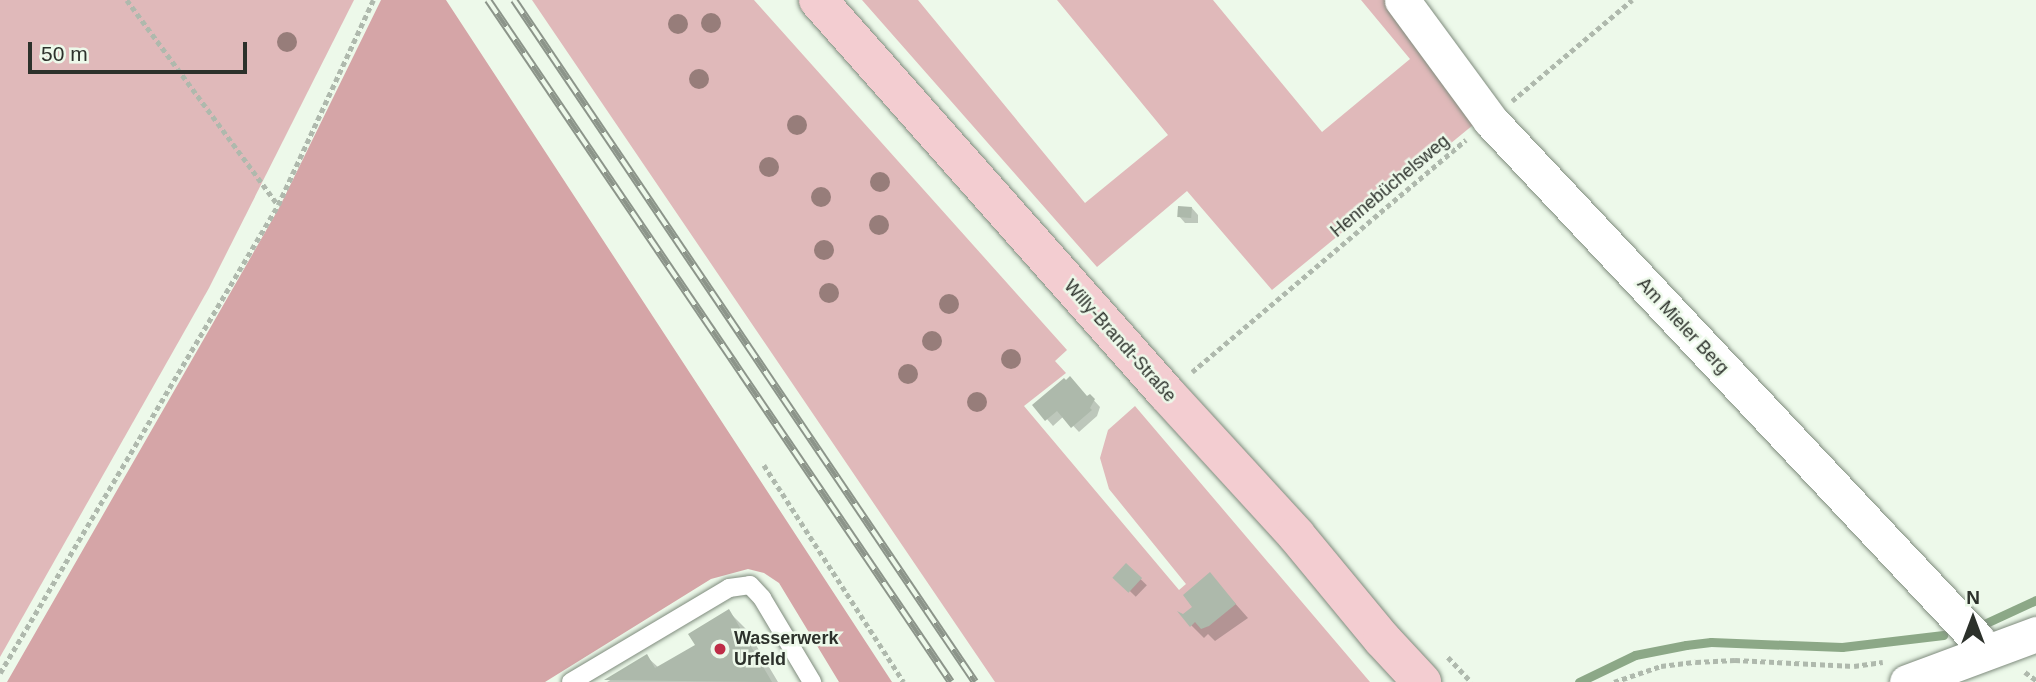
<!DOCTYPE html>
<meta charset="utf-8">
<style>
body{margin:0}
#map{position:relative;width:2036px;height:682px;overflow:hidden;background:#edf9ea;font-family:Helvetica,sans-serif}
div>[style]{position:absolute}
[style*='--x']{left:calc(var(--x)*1px);top:calc(var(--y)*1px);width:calc(var(--w)*1px);rotate:calc(var(--a)*1deg)}
.green>*{inset:0;background:#e0b9ba}
.forest>*{inset:0;background:#d5a5a7}
.shadow>*{inset:0;background:#0003;transform-origin:0 0}
.stream>*{height:9px;margin:-4.5px;padding:0 4.5px;transform-origin:4.5px;border-radius:4.5px;background:#8ca887}
.building>*{inset:0;background:#adb9ab;transform-origin:0 0}
.path>*{height:4.5px;margin-top:-2.25px;transform-origin:0;background:repeating-linear-gradient(90deg,#afb9ad 0 5px,transparent 0 8.5px)}
.roads{filter:drop-shadow(0 0 2px #7f8b7d) drop-shadow(0 0 2px #7f8b7d)}
.service>*{height:18px;margin:-9px;padding:0 9px;transform-origin:9px;border-radius:9px;background:#fff}
.minor>*{height:35px;margin:-17.5px;padding:0 17.5px;transform-origin:17.5px;border-radius:17.5px;background:#fff}
.secondary>*{height:38px;margin:-19px;padding:0 19px;transform-origin:19px;border-radius:19px;background:#f3cdd1}
.rail>*{height:8px;margin-top:-4px;transform-origin:0;background:repeating-linear-gradient(90deg,#edf9ea 0 16px,#8c958a 0 32px);box-sizing:border-box;border-block:2px solid #8c958a}
.trees>*{width:20px;height:20px;margin:-10px;border-radius:50%;background:#977d7a}
.dots>*{width:19px;height:19px;translate:-50% -50%;box-sizing:border-box;border:4px solid #edf9ea;border-radius:50%}
span{translate:-50% -50%;white-space:nowrap;text-align:center;line-height:1.15;-webkit-text-stroke:5px #edf9ea;paint-order:stroke}
.street-label{font-size:18px;color:#2c312b}
.poi-label{font-size:18px;color:#2c312b;font-weight:700}
.left{translate:0 -50%;text-align:left}
.north{position:absolute;left:1938px;top:584px;width:70px;height:70px;-webkit-text-stroke:5px #edf9ea;paint-order:stroke;rotate:0deg;font-size:19px;font-weight:700;line-height:28px;text-align:center;color:#2c312b}
.north::after{content:'';display:block;margin:auto;width:24px;height:32px;background:#2c312b;clip-path:polygon(50% 0,100% 100%,50% 72%,0 100%)}
.scale{position:absolute;left:28px;top:42px;width:219px;height:32px;box-sizing:border-box;border:4px solid #2c312b;border-top:0;padding-left:9px;font-size:21px;line-height:24px;white-space:nowrap;color:#2c312b;-webkit-text-stroke:5px #edf9ea;paint-order:stroke}
</style>
<div id="map">
<div class="green">
<i style="clip-path:polygon(0 0,354px 0,209px 288px,0 657px)"></i>
<i style="clip-path:polygon(532px 0,754px 0,1067px 350px,1055px 361px,1066px 373px,1024px 406px,1179px 590px,1186px 584px,1109px 489px,1100px 458px,1108px 430px,1135px 406px,1370px 682px,995px 682px)"></i>
<i style="clip-path:polygon(862px 0,918px 0,1085px 203px,1168px 135px,1057px 0,1213px 0,1322px 132px,1410px 59px,1361px 0,1390px 0,1473px 125px,1272px 290px,1187px 191px,1097px 267px)"></i>
</div>
<div class="forest">
<i style="clip-path:polygon(381px 0,446px 0,892px 682px,839px 682px,779px 583px,764px 573px,748px 569px,711px 579px,545px 682px,7px 682px,279px 208px)"></i>
</div>
<div class="shadow">
<i style="clip-path:polygon(1192px 208px,1198px 215px,1198px 223px,1185px 223px,1179px 216px)"></i>
<i style="clip-path:polygon(1090px 396px,1100px 407px,1097px 416px,1079px 432px,1064px 416px,1053px 426px,1035px 405px)"></i>
<i style="left:1126px;top:565px;width:29px;height:16px;rotate:44deg"></i>
<i style="clip-path:polygon(1210px 575px,1248px 618px,1215px 641px,1208px 634px,1204px 638px,1191px 625px,1195px 607px)"></i>
<i style="clip-path:polygon(729px 612px,747px 630px,778px 682px,607px 682px,647px 657px,659px 668px,697px 645px)"></i>
</div>
<div class="stream">
<i style="--x:1984;--y:624;--w:57;--a:-24.8"></i>
<i style="--x:1579;--y:682;--w:62;--a:-25.7"></i>
<i style="--x:1635;--y:655;--w:52;--a:-11.1"></i>
<i style="--x:1686;--y:645;--w:25;--a:-7"></i>
<i style="--x:1711;--y:642;--w:131;--a:2.2"></i>
<i style="--x:1842;--y:647;--w:102;--a:-6.8"></i>
</div>
<div class="building">
<i style="left:1178px;top:206px;width:14px;height:11px;rotate:4deg"></i>
<i style="clip-path:polygon(1070px 376px,1087px 396px,1090px 394px,1095px 399px,1090px 408px,1092px 410px,1071px 428px,1057px 411px,1045px 421px,1032px 405px,1064px 378px,1066px 380px)"></i>
<i style="left:1126px;top:563px;width:22px;height:20px;rotate:43deg"></i>
<i style="clip-path:polygon(1210px 572px,1236px 604px,1209px 626px,1201px 629px,1195px 622px,1190px 627px,1177px 611px,1183px 614px,1192px 607px,1183px 595px)"></i>
<i style="clip-path:polygon(729px 609px,772px 682px,604px 680px,647px 654px,655px 668px,695px 645px,688px 634px)"></i>
</div>
<div class="path">
<i style="--x:127;--y:0;--w:255;--a:53.6"></i>
<i style="--x:1512;--y:101;--w:157;--a:-40.1"></i>
<i style="--x:1192;--y:372;--w:359;--a:-40.3"></i>
<i style="--x:764;--y:465;--w:258;--a:57.2"></i>
<i style="--x:1448;--y:657;--w:34;--a:47"></i>
<i style="--x:2025;--y:672;--w:14;--a:36"></i>
<i style="--x:0;--y:673;--w:544;--a:-59.29"></i>
<i style="--x:278;--y:205;--w:226;--a:-65.1"></i>
<i style="--x:1614;--y:682;--w:50;--a:-18.8"></i>
<i style="--x:1661;--y:666;--w:35;--a:-7"></i>
<i style="--x:1696;--y:662;--w:39;--a:-3"></i>
<i style="--x:1735;--y:660;--w:119;--a:2.9"></i>
<i style="--x:1854;--y:666;--w:29;--a:-8"></i>
</div>
<div class="roads">
<div class="service">
<i style="--x:571;--y:682;--w:184;--a:-30.7"></i>
<i style="--x:729;--y:588;--w:21;--a:-8"></i>
<i style="--x:750;--y:585;--w:18;--a:47"></i>
<i style="--x:762;--y:598;--w:98;--a:59.2"></i>
</div>
<div class="minor">
<i style="--x:1402;--y:0;--w:149;--a:53.7"></i>
<i style="--x:1490;--y:120;--w:712;--a:46.82"></i>
<i style="--x:1907;--y:682;--w:138;--a:-20.4"></i>
</div>
<div class="secondary">
<i style="--x:818;--y:0;--w:526;--a:48.47"></i>
<i style="--x:1167;--y:394;--w:191;--a:47.5"></i>
<i style="--x:1296;--y:535;--w:135;--a:50.4"></i>
<i style="--x:1382;--y:639;--w:59;--a:47.1"></i>
</div>
</div>
<div class="rail">
<i style="--x:488;--y:0;--w:824;--a:55.83"></i>
<i style="--x:514;--y:0;--w:823;--a:55.94"></i>
</div>
<div class="trees">
<i style="left:711px;top:23px"></i>
<i style="left:678px;top:24px"></i>
<i style="left:287px;top:42px"></i>
<i style="left:699px;top:79px"></i>
<i style="left:797px;top:125px"></i>
<i style="left:769px;top:167px"></i>
<i style="left:880px;top:182px"></i>
<i style="left:821px;top:197px"></i>
<i style="left:879px;top:225px"></i>
<i style="left:824px;top:250px"></i>
<i style="left:829px;top:293px"></i>
<i style="left:949px;top:304px"></i>
<i style="left:932px;top:341px"></i>
<i style="left:1011px;top:359px"></i>
<i style="left:908px;top:374px"></i>
<i style="left:977px;top:402px"></i>
</div>
<div class="dots">
<i style="left:720px;top:649px;background:#be2d47"></i>
</div>
<div class="street-label">
<span style="left:1390px;top:186px;rotate:-40deg">Hennebüchelsweg</span>
<span style="left:1683px;top:326px;rotate:47deg">Am Mieler Berg</span>
<span style="left:1120px;top:341px;rotate:48deg">Willy-Brandt-Straße</span>
</div>
<div class="poi-label">
<span class="left" style="left:734px;top:649px">Wasserwerk<br>Urfeld</span>
</div>
<div class="north">N</div>
<div class="scale">50 m</div>
</div>
